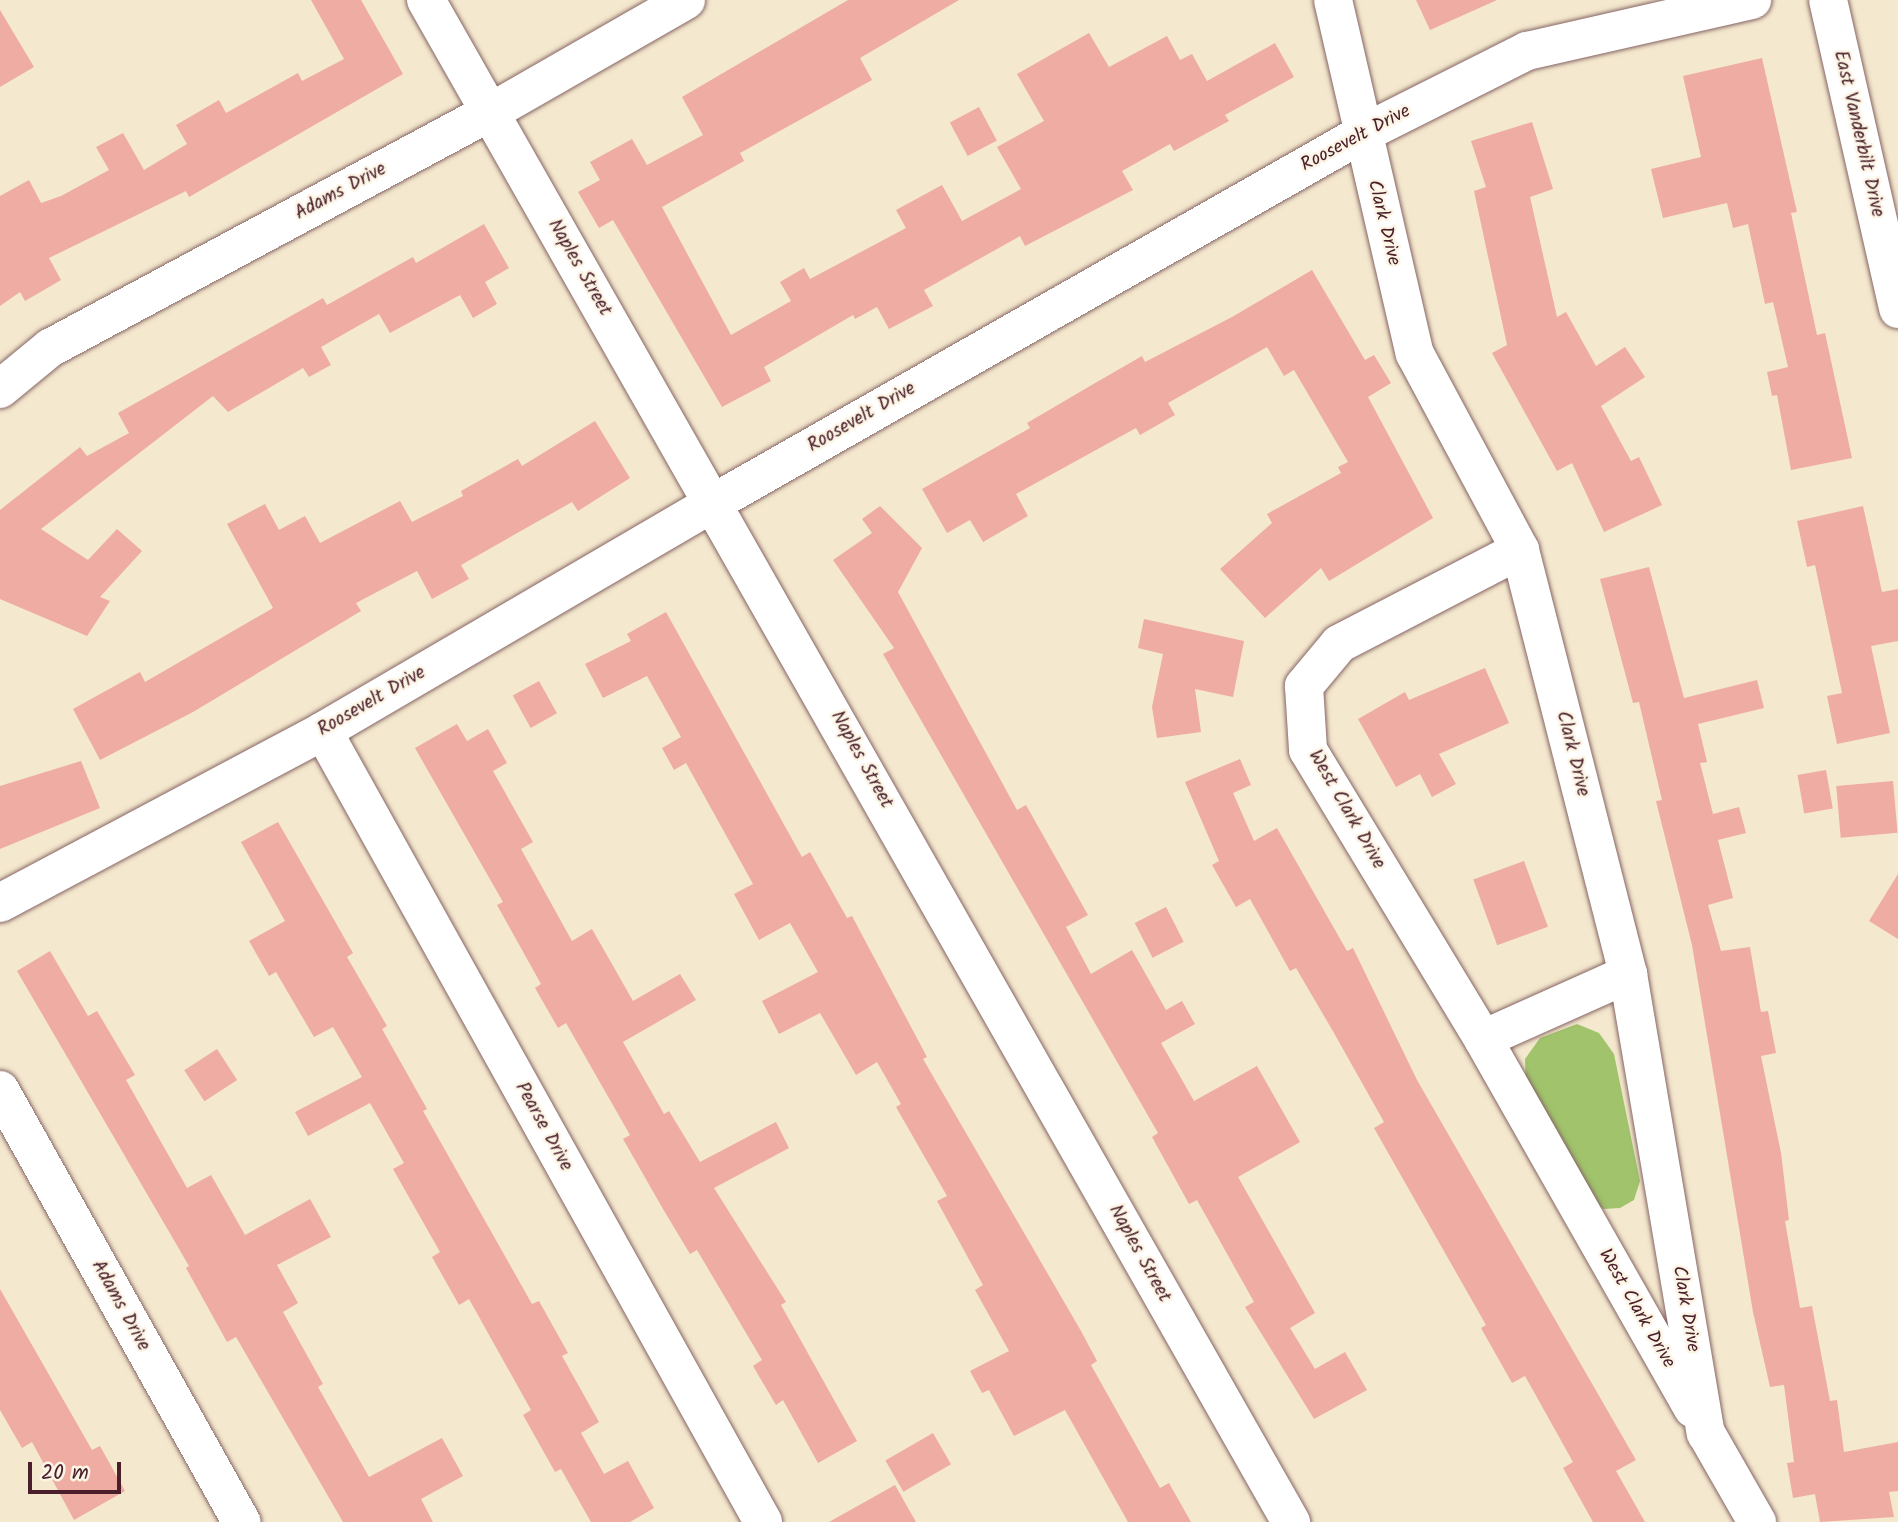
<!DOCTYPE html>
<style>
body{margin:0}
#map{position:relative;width:1898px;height:1522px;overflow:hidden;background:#f4e8ce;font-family:Kalam,sans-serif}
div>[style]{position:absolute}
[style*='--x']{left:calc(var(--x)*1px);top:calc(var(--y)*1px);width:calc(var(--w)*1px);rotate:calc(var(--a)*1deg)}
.green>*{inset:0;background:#a0c36c}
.building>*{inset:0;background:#efaca2;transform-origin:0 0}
.roads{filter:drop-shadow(0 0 2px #866564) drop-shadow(0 0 2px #866564)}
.minor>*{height:38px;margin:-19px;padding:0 19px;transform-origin:19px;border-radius:19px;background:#fff}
span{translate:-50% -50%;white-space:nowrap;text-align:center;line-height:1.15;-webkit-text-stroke:5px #fcf5e5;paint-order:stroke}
.street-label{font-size:19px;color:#4a1f2b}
.scale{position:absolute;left:28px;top:1462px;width:93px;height:32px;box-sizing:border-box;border:4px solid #4a1f2b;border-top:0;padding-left:9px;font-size:21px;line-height:24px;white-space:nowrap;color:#4a1f2b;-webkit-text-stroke:5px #fcf5e5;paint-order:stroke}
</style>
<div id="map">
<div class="green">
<i style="clip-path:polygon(1577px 1024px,1599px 1033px,1614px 1054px,1640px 1181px,1634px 1200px,1620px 1208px,1604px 1209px,1589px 1201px,1526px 1083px,1525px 1059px,1540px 1038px)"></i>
</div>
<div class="building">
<i style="clip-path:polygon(311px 0,361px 0,403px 74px,189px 197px,186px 191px,49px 258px,61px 280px,25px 301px,20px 292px,0 306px,0 196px,29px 180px,41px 203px,61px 196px,109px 170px,96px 147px,123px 133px,144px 170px,187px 144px,176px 125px,219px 100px,226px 113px,298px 73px,302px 81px,344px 59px)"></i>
<i style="clip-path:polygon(848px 0,959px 0,860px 58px,872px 80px,740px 153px,744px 161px,662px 207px,731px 335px,791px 301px,780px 282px,804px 268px,810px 279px,906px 228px,896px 210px,942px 185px,962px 221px,1021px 189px,997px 147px,1044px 121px,1017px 74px,1089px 33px,1109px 67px,1167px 36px,1180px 60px,1192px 54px,1207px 81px,1275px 43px,1294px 77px,1225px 115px,1229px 121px,1174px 151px,1170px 144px,1122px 171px,1133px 190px,1025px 246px,1020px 236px,924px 290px,933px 306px,889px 329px,877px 307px,855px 319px,853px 315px,764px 367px,771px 381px,722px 407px,613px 220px,599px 228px,578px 192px,600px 180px,590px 162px,632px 139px,647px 165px,703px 135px,682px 97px)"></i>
<i style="clip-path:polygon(1416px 0,1497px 0,1430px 30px)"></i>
<i style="clip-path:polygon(0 10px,34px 67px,0 87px)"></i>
<i style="clip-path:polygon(1762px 58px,1797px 212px,1791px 213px,1817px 335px,1825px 333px,1852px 458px,1791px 470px,1777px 395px,1772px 396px,1767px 372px,1788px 367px,1773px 302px,1765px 304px,1748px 224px,1733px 228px,1727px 203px,1663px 218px,1651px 169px,1701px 157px,1683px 76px)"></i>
<i style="left:979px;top:107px;width:38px;height:33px;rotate:62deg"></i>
<i style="clip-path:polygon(1532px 122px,1553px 189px,1530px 197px,1557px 317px,1566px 312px,1596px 366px,1625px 347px,1645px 377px,1601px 406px,1631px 461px,1639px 457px,1662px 505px,1604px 532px,1572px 463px,1557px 471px,1492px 353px,1507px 345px,1474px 191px,1486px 187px,1471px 141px)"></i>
<i style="clip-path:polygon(484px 224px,509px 268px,485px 282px,497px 304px,473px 318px,460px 295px,390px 333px,379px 314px,321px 347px,331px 365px,309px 377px,303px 368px,228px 412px,213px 396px,41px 529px,88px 560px,117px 529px,142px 551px,100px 597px,110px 601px,87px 636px,0 599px,0 510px,80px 447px,87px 456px,129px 433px,118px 413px,323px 298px,327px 305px,413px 257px,416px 263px)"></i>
<i style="clip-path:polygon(1312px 270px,1365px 360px,1374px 355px,1391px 383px,1368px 397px,1433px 518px,1329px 581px,1321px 568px,1265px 618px,1220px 569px,1272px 523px,1267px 514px,1341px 473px,1338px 467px,1348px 462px,1294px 370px,1284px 376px,1267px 347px,1168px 403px,1175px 415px,1140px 435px,1136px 428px,1016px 494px,1028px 516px,983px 542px,970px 520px,947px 533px,922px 489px,1030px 428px,1027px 423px,1090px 386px,1142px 356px,1145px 362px,1232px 317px)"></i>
<i style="clip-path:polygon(595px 421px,630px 478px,578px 511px,572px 502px,461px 565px,469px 579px,432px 599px,417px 571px,356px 603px,361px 611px,193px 712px,100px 760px,73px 709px,140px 672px,145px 682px,273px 608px,227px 524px,265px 504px,279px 530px,305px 516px,320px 543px,400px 501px,412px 522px,463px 496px,461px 491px,518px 459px,522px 466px)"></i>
<i style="clip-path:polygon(880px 506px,922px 548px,898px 592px,1017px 810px,1026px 805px,1088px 915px,1066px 927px,1091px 974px,1132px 950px,1166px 1010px,1182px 1001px,1195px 1024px,1161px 1043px,1194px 1101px,1257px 1066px,1300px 1142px,1238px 1177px,1315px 1313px,1290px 1328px,1315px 1369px,1345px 1352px,1367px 1390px,1314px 1419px,1245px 1307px,1254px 1302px,1197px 1200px,1189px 1204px,1152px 1137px,1158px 1133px,883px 654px,894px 648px,833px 560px,872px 533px,862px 519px)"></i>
<i style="clip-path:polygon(1863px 506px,1882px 592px,1898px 589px,1898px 641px,1871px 646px,1890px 733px,1837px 744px,1827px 696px,1842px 693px,1815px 565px,1807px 567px,1797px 521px)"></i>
<i style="clip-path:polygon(1649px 567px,1684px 698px,1757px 680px,1764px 708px,1698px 724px,1707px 762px,1700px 763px,1713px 814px,1739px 807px,1746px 833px,1718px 840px,1733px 898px,1708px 905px,1721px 951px,1750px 947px,1761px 1012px,1768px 1011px,1776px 1053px,1761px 1056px,1781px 1153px,1789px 1220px,1785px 1221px,1800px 1308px,1812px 1306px,1830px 1401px,1837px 1400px,1844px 1452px,1898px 1442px,1898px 1491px,1889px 1492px,1894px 1517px,1820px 1522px,1815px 1494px,1793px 1498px,1787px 1463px,1794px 1462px,1784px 1385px,1770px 1387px,1753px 1312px,1692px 945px,1656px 801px,1662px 800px,1639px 702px,1633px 703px,1600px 579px)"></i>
<i style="clip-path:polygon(666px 612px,802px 857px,810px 852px,847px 918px,852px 916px,927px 1057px,923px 1059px,1081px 1331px,1097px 1361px,1091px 1365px,1160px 1488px,1169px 1483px,1191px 1522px,1128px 1522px,1065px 1410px,1014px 1436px,989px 1390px,982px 1393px,970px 1371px,1009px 1351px,975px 1290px,983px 1285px,937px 1201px,947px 1196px,896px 1107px,901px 1104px,877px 1062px,856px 1075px,820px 1013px,779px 1034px,762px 1001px,818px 972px,790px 923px,759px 940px,734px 894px,753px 884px,686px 763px,674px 770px,662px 748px,681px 737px,647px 676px,603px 698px,585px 664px,631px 641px,627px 634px)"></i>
<i style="clip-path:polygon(1144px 619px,1244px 641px,1233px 697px,1195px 689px,1201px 732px,1157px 738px,1152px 707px,1163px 654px,1138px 648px)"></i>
<i style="clip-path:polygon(1485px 668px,1509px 723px,1439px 754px,1456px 784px,1432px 797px,1420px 774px,1396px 787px,1358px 719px,1405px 692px,1409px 700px)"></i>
<i style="left:539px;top:681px;width:37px;height:30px;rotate:61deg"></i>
<i style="clip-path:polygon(457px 724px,467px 741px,488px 729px,507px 763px,493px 771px,533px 842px,521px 849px,572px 941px,592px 929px,633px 1001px,680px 974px,696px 1000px,623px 1042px,664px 1114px,669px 1111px,700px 1162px,776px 1122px,789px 1148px,714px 1188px,786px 1302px,781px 1305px,857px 1441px,818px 1463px,783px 1400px,776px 1405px,753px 1366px,762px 1360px,697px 1250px,690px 1254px,663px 1209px,623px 1139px,630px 1135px,566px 1023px,558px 1028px,535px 988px,541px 984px,497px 905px,503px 902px,415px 748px)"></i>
<i style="clip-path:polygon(1240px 759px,1251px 785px,1233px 793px,1254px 841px,1277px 828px,1347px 951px,1353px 948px,1417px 1080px,1636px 1460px,1616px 1471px,1645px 1522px,1593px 1522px,1563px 1468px,1573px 1462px,1525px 1376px,1512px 1383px,1481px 1328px,1486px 1325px,1374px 1128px,1384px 1122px,1334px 1033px,1296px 968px,1290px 971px,1250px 899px,1236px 907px,1212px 865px,1219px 861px,1185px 782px)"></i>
<i style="clip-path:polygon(81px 761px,100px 808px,0 849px,0 786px)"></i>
<i style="left:1826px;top:770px;width:39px;height:29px;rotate:80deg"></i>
<i style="left:1893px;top:781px;width:52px;height:57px;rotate:85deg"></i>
<i style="clip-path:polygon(278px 822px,353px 953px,347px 957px,387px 1026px,382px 1029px,427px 1109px,423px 1111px,532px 1304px,539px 1301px,568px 1353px,562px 1356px,599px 1422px,581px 1433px,604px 1474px,628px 1461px,654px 1508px,630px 1522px,591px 1522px,561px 1469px,555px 1472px,523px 1415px,531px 1410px,469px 1299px,459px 1305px,432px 1257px,440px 1252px,393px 1169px,404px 1163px,370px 1103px,308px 1136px,295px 1112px,362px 1077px,333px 1027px,314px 1037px,276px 972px,269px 976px,249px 941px,285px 921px,241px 842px)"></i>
<i style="left:1524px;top:861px;width:70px;height:54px;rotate:70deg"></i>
<i style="clip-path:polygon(1898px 874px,1898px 939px,1869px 921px)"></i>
<i style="left:1166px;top:907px;width:39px;height:35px;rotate:63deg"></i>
<i style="clip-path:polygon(50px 951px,88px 1016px,97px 1011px,135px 1075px,126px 1080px,187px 1188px,211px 1175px,245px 1235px,310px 1199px,331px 1237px,277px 1265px,298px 1303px,283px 1312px,323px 1384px,318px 1387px,369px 1477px,442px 1438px,463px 1476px,421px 1499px,433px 1522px,343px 1522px,236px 1337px,227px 1342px,186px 1268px,189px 1266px,17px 971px)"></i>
<i style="left:217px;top:1049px;width:37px;height:39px;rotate:57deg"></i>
<i style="clip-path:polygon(0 1289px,92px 1450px,100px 1446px,125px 1491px,74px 1520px,32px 1442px,22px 1448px,0 1410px)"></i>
<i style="left:933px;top:1433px;width:36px;height:55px;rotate:60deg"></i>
<i style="clip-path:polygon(895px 1485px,916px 1522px,829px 1522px)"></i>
</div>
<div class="roads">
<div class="minor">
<i style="--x:426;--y:0;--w:1751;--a:60.39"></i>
<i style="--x:1333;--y:0;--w:363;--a:77"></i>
<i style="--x:1415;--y:354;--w:222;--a:61.8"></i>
<i style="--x:1520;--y:550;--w:438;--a:75.7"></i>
<i style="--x:1628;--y:974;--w:466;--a:80.4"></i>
<i style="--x:1706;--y:1433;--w:103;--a:60.2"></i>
<i style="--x:1828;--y:0;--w:317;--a:77.2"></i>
<i style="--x:0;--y:389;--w:65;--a:-39.4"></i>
<i style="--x:50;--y:348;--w:498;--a:-28.2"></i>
<i style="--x:489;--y:113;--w:227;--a:-29.8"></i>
<i style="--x:1520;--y:550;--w:204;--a:152.6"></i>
<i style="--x:1339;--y:644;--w:55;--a:129.8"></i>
<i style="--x:1304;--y:686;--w:64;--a:86.4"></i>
<i style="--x:1308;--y:750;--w:338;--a:58.8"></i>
<i style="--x:1483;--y:1039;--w:425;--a:60.4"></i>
<i style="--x:323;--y:731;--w:905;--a:60.91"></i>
<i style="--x:0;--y:903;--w:366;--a:-28"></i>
<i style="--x:323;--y:731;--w:454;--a:-30.3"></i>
<i style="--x:715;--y:502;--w:744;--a:-29.63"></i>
<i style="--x:1362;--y:134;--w:185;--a:-26.7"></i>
<i style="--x:1527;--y:51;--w:231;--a:-12.8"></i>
<i style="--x:1483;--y:1039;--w:159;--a:-24.1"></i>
<i style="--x:0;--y:1090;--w:495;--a:60.8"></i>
</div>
</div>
<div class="street-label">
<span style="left:1858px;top:134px;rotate:77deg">East Vanderbilt Drive</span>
<span style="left:1356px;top:139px;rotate:-28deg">Roosevelt Drive</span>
<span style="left:341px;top:192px;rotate:-28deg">Adams Drive</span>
<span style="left:1383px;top:223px;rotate:76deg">Clark Drive</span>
<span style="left:579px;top:268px;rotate:60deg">Naples Street</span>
<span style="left:862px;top:418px;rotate:-30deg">Roosevelt Drive</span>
<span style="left:372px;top:702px;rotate:-30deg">Roosevelt Drive</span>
<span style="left:1572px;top:754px;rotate:76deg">Clark Drive</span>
<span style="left:861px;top:760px;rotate:61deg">Naples Street</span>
<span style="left:1346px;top:810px;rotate:60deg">West Clark Drive</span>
<span style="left:543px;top:1127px;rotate:61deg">Pearse Drive</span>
<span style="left:1139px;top:1254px;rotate:61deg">Naples Street</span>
<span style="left:120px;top:1306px;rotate:61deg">Adams Drive</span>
<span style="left:1636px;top:1309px;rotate:60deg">West Clark Drive</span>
<span style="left:1685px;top:1309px;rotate:80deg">Clark Drive</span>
</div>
<div class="scale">20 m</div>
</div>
